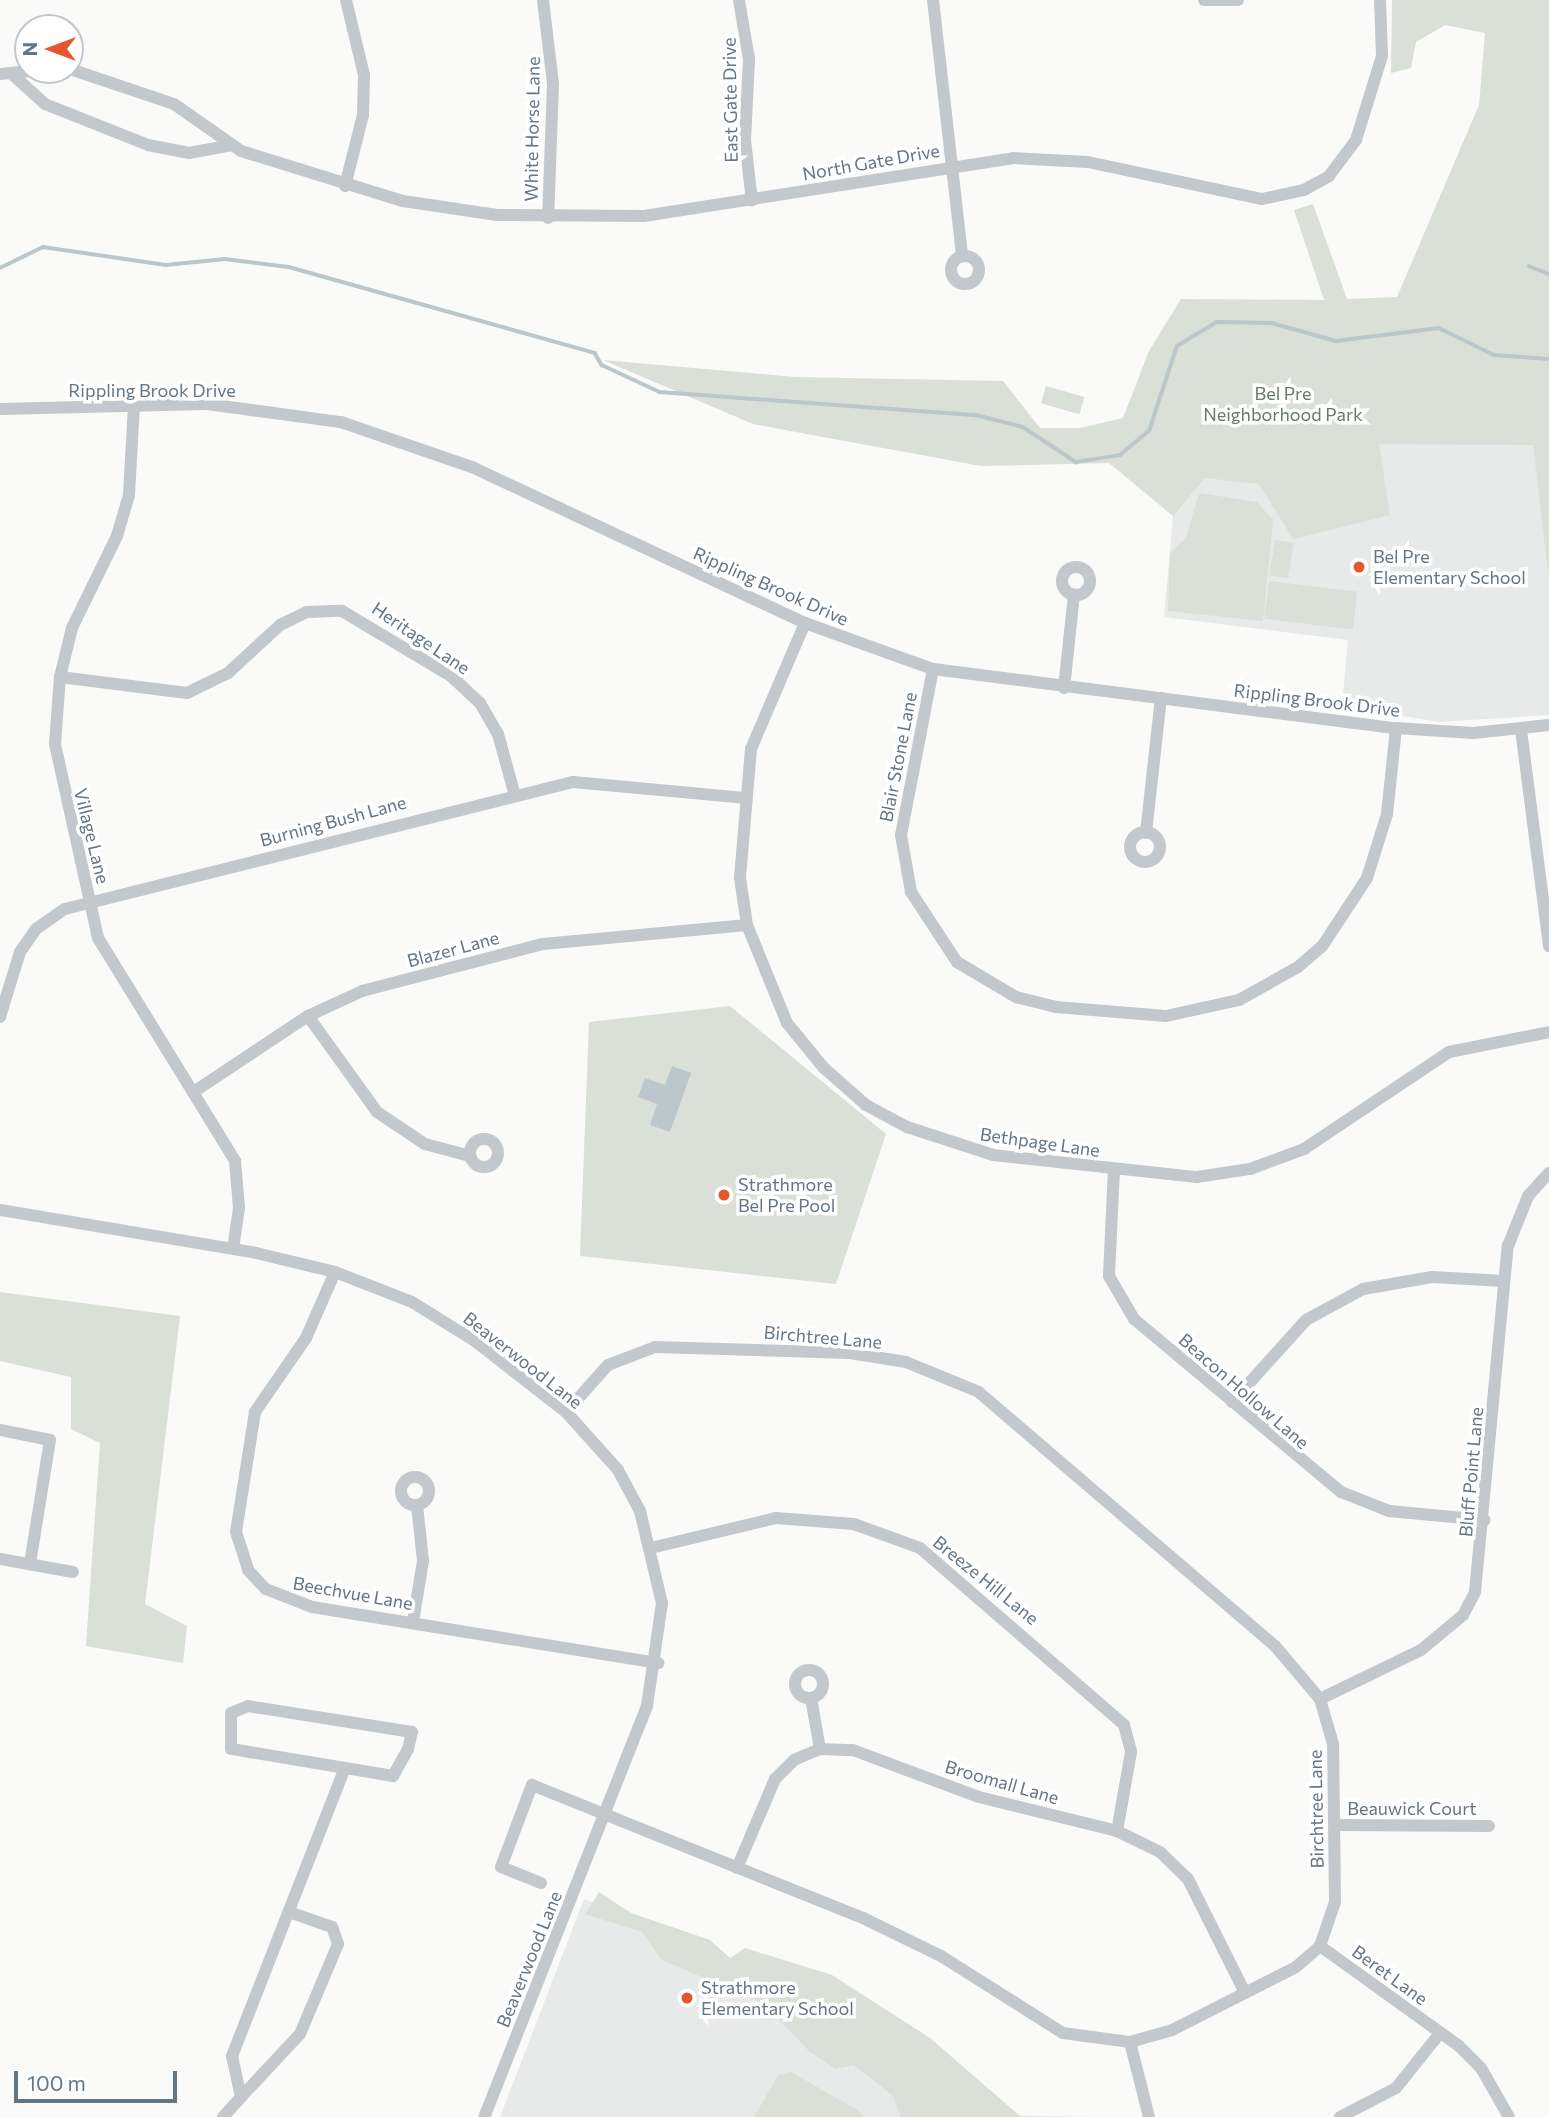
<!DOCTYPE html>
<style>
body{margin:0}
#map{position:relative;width:1549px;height:2117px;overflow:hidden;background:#fafaf8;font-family:Commissioner,sans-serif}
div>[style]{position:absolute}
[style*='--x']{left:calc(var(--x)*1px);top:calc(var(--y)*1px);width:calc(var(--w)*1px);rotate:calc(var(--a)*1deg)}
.built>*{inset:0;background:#e8e9e9}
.green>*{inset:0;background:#dadfd7;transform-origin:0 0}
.water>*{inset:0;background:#bbc7cb}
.stream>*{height:3.5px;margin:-1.75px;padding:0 1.75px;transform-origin:1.75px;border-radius:1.75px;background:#bbc7cb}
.minor>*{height:12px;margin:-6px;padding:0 6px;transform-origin:6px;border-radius:6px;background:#c3c8cc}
.minor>.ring{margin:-6px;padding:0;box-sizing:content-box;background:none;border:12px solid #c3c8cc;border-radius:50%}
.dots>*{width:19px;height:19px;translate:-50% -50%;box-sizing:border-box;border:4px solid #fff;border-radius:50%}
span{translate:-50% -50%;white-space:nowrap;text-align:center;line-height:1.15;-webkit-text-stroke:7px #fff;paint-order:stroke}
.street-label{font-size:18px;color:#657683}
.park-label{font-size:18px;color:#687a64}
.poi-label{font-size:18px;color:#657683}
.left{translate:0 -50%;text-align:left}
.north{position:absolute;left:14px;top:14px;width:70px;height:70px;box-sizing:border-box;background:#fff;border:2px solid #c1c8cd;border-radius:50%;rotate:270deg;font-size:19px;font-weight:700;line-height:28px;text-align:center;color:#657683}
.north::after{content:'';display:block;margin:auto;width:24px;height:32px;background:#e4572e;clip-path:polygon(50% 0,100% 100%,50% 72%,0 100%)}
.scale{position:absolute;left:14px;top:2071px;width:163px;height:32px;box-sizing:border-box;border:4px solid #657683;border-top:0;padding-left:9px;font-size:21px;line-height:24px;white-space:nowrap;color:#657683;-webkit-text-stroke:5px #fff;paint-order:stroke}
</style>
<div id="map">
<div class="built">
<i style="clip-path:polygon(1365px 378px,1549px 430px,1549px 715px,1439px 722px,1342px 706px,1348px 640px,1164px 617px,1173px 516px,1187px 475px)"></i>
<i style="clip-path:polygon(584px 1899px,870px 2014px,939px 2117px,500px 2117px)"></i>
</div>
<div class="green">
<i style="clip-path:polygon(1392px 0,1549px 0,1549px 579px,1533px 445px,1379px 444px,1390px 515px,1293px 539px,1259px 484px,1205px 478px,1173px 516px,1109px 463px,981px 466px,753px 424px,603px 360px,795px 377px,1003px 381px,1040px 428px,1080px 428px,1123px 418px,1149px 351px,1181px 299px,1324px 300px,1294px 210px,1313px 204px,1347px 299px,1397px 297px,1479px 105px,1485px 33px,1445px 25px,1416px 42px,1411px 68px,1391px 73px)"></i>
<i style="left:1046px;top:386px;width:40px;height:18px;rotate:16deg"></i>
<i style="clip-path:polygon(1199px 493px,1257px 502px,1273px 520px,1263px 621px,1168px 611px,1170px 553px,1186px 538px)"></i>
<i style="left:1275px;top:540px;width:19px;height:36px;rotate:9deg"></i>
<i style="left:1269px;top:581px;width:89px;height:38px;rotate:7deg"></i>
<i style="clip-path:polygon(730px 1006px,886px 1134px,836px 1284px,580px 1256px,589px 1022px)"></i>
<i style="clip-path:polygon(0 1292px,180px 1316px,145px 1604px,187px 1626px,183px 1663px,86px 1646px,100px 1443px,71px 1429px,71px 1377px,0 1361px)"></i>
<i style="clip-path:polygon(599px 1892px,631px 1913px,710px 1940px,730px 1958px,745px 1948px,832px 1975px,930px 2038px,1020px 2116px,1092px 2117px,901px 2117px,893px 2096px,854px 2065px,835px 2069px,808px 2050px,763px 2003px,662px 1960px,642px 1932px,585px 1914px)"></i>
<i style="clip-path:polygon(791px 2072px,859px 2111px,864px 2117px,754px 2117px,778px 2075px)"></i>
</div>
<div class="water">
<i style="clip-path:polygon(672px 1066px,691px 1073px,670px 1132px,650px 1125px,657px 1104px,638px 1097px,645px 1078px,665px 1085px)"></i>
</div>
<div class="stream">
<i style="--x:1529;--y:266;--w:22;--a:22"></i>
<i style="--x:0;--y:268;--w:48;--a:-26"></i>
<i style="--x:43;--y:247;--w:124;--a:8.3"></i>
<i style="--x:166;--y:265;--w:59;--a:-5.8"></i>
<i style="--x:225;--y:259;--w:64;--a:7.1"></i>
<i style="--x:289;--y:267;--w:318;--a:15.7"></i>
<i style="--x:595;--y:353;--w:14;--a:60"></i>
<i style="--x:602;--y:365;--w:64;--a:25"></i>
<i style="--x:660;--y:392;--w:317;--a:4.2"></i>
<i style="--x:976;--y:415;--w:49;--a:14.3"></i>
<i style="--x:1023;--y:427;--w:64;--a:33.4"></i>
<i style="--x:1076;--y:462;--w:45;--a:-9"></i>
<i style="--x:1120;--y:455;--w:38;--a:-40"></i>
<i style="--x:1149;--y:431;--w:89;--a:-71.8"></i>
<i style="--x:1177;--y:346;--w:47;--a:-31"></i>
<i style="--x:1217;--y:322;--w:55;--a:1"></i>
<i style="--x:1272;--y:323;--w:66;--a:15.7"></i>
<i style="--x:1336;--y:341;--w:104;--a:-7.2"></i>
<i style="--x:1439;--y:328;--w:61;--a:26.1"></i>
<i style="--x:1494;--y:355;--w:55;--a:4.2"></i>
</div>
<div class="minor">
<i style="--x:543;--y:0;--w:85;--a:83.2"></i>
<i style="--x:553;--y:84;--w:134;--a:92.1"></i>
<i style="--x:739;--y:0;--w:60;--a:80.4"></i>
<i style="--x:749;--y:59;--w:81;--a:92.8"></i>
<i style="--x:745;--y:140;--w:61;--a:83.5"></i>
<i style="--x:933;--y:0;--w:258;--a:83.5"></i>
<i style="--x:1204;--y:0;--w:34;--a:0"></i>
<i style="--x:70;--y:69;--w:110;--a:18.6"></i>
<i style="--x:174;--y:104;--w:82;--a:35"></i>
<i style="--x:241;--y:151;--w:170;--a:17.2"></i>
<i style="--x:403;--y:201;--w:95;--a:8.5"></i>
<i style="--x:497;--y:215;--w:147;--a:0.4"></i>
<i style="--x:644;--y:216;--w:374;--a:-8.9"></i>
<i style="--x:1013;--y:158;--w:75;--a:3.1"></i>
<i style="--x:1088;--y:162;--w:178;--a:12"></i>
<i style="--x:1262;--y:199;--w:43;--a:-12.1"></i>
<i style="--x:1304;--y:190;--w:29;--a:-29"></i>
<i style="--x:1329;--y:176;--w:45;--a:-53.1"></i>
<i style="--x:1356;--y:140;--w:88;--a:-72.8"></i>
<i style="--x:1382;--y:56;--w:56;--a:-92"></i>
<i style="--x:0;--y:74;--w:41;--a:-5.6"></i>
<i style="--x:13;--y:75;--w:43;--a:42.2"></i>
<i style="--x:45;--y:104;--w:111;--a:21.7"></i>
<i style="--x:148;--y:145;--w:42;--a:11"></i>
<i style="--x:189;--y:153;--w:44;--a:-10.5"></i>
<i style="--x:345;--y:186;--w:73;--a:-75.8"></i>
<i style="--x:363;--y:115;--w:40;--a:-88.6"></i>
<i style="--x:364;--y:75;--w:77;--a:-103.5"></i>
<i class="ring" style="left:951px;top:256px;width:16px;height:16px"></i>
<i style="--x:134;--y:405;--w:90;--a:93.2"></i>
<i style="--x:129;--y:495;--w:43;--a:106.3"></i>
<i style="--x:117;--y:536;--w:102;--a:116.1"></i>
<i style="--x:72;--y:628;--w:50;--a:103.8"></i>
<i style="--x:60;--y:677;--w:67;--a:94.3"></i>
<i style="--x:55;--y:744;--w:199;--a:77.5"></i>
<i style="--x:98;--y:938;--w:262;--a:58.4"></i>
<i style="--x:235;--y:1161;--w:47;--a:85.1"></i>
<i style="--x:239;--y:1208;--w:41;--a:98.3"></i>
<i style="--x:0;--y:409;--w:207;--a:-1.4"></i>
<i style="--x:207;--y:404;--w:135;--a:7.7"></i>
<i style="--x:341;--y:422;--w:139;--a:19"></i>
<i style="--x:472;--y:467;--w:368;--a:25.1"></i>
<i style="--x:805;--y:623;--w:136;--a:19.8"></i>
<i style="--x:933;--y:669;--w:467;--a:7.3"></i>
<i style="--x:1396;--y:728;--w:77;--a:3.7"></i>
<i style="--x:1473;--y:733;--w:76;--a:-6"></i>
<i class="ring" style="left:1062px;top:567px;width:16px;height:16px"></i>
<i style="--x:805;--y:623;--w:137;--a:113.2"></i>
<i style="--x:751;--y:749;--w:129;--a:94.9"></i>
<i style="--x:740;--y:878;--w:48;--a:81.5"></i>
<i style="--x:747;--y:925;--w:106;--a:67.8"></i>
<i style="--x:787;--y:1023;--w:58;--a:50.6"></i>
<i style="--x:824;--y:1068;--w:56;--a:41.4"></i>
<i style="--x:866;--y:1105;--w:47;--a:28.2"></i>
<i style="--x:907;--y:1127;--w:90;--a:18"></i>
<i style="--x:993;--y:1155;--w:205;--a:6.2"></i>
<i style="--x:1197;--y:1177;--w:54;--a:-8.6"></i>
<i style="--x:1250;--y:1169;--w:58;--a:-20.3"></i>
<i style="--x:1304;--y:1149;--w:174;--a:-33.8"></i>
<i style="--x:1449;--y:1052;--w:102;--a:-11.3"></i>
<i style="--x:933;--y:669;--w:169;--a:100.9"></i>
<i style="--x:901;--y:835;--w:58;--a:80"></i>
<i style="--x:911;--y:892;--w:84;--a:56.7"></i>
<i style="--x:957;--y:962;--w:69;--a:30.7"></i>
<i style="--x:1016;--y:997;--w:41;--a:14"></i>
<i style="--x:1056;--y:1007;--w:110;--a:4.7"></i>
<i style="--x:1166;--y:1016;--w:75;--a:-12.4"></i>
<i style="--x:1239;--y:1000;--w:68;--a:-29.2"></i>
<i style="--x:1298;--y:967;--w:33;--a:-41"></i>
<i style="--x:1323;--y:945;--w:80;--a:-56.7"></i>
<i style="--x:1367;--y:878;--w:67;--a:-72.6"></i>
<i style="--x:1387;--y:814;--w:86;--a:-84"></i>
<i style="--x:60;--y:677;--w:128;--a:7.2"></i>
<i style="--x:187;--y:693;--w:46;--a:-26"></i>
<i style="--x:228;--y:673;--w:71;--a:-42.7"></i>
<i style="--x:280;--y:625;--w:30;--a:-26"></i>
<i style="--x:307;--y:612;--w:35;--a:-2"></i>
<i style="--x:342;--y:611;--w:127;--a:30.8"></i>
<i style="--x:451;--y:676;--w:40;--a:43"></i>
<i style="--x:480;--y:703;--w:36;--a:60"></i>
<i style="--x:498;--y:734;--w:60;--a:74.6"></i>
<i style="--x:1064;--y:688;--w:94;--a:-83.9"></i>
<i style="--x:1521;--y:730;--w:218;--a:82.6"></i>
<i class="ring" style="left:1130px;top:832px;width:18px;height:18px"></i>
<i style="--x:1146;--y:833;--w:136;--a:-83.7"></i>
<i style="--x:308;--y:1016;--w:118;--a:54.3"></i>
<i style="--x:377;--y:1112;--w:58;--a:33.7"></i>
<i style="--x:425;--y:1144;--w:47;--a:14.9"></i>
<i style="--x:0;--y:1017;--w:68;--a:-72.9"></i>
<i style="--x:20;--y:952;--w:28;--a:-55"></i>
<i style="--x:36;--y:929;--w:35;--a:-35"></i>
<i style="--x:65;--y:909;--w:524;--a:-14.04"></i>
<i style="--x:573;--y:782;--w:172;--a:5.3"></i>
<i style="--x:195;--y:1091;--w:136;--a:-33.6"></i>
<i style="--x:308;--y:1016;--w:60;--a:-24.8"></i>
<i style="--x:362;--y:991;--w:187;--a:-14.6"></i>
<i style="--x:543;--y:944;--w:205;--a:-5.3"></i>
<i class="ring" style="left:470px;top:1139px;width:16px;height:16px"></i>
<i style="--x:1114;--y:1169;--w:107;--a:92.7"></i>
<i style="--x:1109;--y:1276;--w:50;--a:59.8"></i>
<i style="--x:1134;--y:1319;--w:270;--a:39.9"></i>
<i style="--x:1341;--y:1492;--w:52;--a:21.6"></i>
<i style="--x:1389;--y:1511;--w:96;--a:5.4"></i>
<i style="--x:0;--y:1210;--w:260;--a:9.5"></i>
<i style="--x:256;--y:1253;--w:81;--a:13.5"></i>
<i style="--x:335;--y:1272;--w:83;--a:21.3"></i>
<i style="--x:412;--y:1302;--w:74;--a:31.8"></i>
<i style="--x:475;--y:1341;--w:115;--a:38"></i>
<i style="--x:566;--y:1412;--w:78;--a:48.1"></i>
<i style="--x:618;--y:1470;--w:47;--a:61.8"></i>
<i style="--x:640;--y:1511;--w:95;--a:76.6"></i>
<i style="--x:662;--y:1603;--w:104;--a:98.3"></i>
<i style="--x:647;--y:1706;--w:442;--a:111.6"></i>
<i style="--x:335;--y:1272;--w:72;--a:113.7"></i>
<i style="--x:306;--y:1338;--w:90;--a:124.6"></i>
<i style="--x:255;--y:1412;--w:121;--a:99"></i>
<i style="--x:236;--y:1532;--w:40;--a:72"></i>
<i style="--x:248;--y:1570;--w:26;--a:47"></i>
<i style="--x:266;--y:1589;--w:49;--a:21.4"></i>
<i style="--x:312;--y:1607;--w:351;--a:9.2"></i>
<i style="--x:1232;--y:1402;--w:110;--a:-47.9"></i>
<i style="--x:1306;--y:1320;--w:65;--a:-28.5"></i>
<i style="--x:1363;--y:1289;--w:70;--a:-9.9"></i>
<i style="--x:1432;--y:1277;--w:72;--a:3.2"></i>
<i style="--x:0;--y:1430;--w:51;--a:11.3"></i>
<i style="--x:50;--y:1440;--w:126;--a:99.2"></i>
<i class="ring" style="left:401px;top:1477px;width:16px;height:16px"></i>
<i style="--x:651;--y:1548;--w:129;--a:-13.5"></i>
<i style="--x:776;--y:1518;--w:78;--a:4.4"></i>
<i style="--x:854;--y:1524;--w:70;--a:20"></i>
<i style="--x:920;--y:1548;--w:270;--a:40.9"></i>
<i style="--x:1124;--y:1725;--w:28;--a:75"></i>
<i style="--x:1131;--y:1752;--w:80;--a:100"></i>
<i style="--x:0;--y:1559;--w:74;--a:10.1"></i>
<i style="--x:413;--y:1622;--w:62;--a:-80.7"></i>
<i style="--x:423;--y:1561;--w:56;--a:-96.1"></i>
<i class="ring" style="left:795px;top:1670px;width:16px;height:16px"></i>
<i style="--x:811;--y:1698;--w:52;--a:80"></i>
<i style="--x:1320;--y:1699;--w:112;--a:-25.9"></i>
<i style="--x:1421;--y:1650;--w:55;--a:-39.8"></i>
<i style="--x:1463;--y:1615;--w:26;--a:-62"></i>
<i style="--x:1475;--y:1592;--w:348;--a:-84.6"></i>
<i style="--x:1508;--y:1246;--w:54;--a:-68.2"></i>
<i style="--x:1528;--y:1196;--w:31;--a:-48"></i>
<i style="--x:248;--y:1706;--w:166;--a:9"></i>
<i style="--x:412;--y:1732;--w:17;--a:103"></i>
<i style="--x:408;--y:1749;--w:31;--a:119"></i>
<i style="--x:393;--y:1776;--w:164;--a:-170.5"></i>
<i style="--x:231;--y:1749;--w:36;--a:-90"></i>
<i style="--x:231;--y:1713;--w:18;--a:-22"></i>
<i style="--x:1335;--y:1825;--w:154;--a:0.4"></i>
<i style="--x:737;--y:1868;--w:97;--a:-66.9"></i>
<i style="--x:775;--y:1779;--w:27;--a:-45"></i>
<i style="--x:794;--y:1760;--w:28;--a:-23"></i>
<i style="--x:820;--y:1749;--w:33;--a:2"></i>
<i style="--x:853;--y:1750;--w:134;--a:20.5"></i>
<i style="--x:979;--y:1797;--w:142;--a:13.8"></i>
<i style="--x:1117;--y:1831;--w:48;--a:26"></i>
<i style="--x:1160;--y:1852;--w:39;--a:44"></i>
<i style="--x:1188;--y:1879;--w:127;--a:63.4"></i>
<i style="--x:541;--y:1883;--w:43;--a:-158.2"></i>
<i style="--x:501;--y:1867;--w:88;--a:-69.3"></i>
<i style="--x:532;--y:1785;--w:357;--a:21.9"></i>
<i style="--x:863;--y:1918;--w:87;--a:26"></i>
<i style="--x:941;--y:1956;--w:144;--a:32.3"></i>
<i style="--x:1063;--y:2033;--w:68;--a:7.7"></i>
<i style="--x:1130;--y:2042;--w:44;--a:-15.9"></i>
<i style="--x:1172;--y:2030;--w:139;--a:-26.9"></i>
<i style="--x:1296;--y:1967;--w:32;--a:-41"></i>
<i style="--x:1320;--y:1946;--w:46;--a:-71.2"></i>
<i style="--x:1335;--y:1902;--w:158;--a:-90.7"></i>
<i style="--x:1333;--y:1744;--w:47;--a:-106.1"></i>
<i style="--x:1320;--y:1699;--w:70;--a:-130.3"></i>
<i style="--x:1275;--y:1646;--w:390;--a:-139.4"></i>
<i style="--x:979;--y:1392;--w:79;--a:-157.7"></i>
<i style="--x:906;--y:1362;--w:58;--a:-171"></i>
<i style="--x:849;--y:1353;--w:194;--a:-178.2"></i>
<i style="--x:655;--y:1347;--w:50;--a:159"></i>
<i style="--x:608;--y:1365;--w:63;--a:131.8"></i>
<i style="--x:1320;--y:1946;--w:171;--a:35.7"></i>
<i style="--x:1459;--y:2046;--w:31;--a:45"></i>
<i style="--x:1481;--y:2068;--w:56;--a:60.3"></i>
<i style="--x:1130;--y:2042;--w:77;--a:75.8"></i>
<i style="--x:241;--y:2097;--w:86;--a:-46.9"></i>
<i style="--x:300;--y:2034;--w:98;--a:-67.1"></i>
<i style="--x:338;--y:1944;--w:18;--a:-109"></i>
<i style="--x:332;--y:1927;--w:46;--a:-160.8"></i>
<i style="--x:223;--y:2117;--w:27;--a:-48"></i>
<i style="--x:241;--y:2097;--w:42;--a:-102.4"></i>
<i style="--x:232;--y:2056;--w:307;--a:-68.6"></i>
<i style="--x:1340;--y:2117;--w:63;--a:-27.4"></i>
<i style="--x:1396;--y:2088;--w:70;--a:-51.3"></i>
</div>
<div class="dots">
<i style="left:1359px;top:567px;background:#e4572e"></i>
<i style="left:724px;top:1195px;background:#e4572e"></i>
<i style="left:687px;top:1998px;background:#e4572e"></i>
</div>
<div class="street-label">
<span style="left:730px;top:100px;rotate:-91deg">East Gate Drive</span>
<span style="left:532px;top:129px;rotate:-89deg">White Horse Lane</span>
<span style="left:871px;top:162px;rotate:-10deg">North Gate Drive</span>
<span style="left:152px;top:390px">Rippling Brook Drive</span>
<span style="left:771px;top:586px;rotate:24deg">Rippling Brook Drive</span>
<span style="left:421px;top:638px;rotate:34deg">Heritage Lane</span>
<span style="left:1317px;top:700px;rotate:7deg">Rippling Brook Drive</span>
<span style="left:898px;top:757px;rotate:-79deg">Blair Stone Lane</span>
<span style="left:333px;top:821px;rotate:-15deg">Burning Bush Lane</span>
<span style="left:92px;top:836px;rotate:76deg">Village Lane</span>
<span style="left:453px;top:949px;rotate:-15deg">Blazer Lane</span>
<span style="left:1040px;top:1142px;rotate:8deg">Bethpage Lane</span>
<span style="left:823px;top:1337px;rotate:5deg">Birchtree Lane</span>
<span style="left:523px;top:1360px;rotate:38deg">Beaverwood Lane</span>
<span style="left:1244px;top:1391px;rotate:41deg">Beacon Hollow Lane</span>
<span style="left:1471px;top:1472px;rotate:-85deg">Bluff Point Lane</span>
<span style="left:986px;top:1580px;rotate:39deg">Breeze Hill Lane</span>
<span style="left:353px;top:1593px;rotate:10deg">Beechvue Lane</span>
<span style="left:1002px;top:1782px;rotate:16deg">Broomall Lane</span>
<span style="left:1412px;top:1808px">Beauwick Court</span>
<span style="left:1316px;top:1809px;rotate:-91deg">Birchtree Lane</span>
<span style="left:529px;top:1959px;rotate:-68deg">Beaverwood Lane</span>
<span style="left:1390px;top:1975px;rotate:36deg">Beret Lane</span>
</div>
<div class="park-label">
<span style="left:1283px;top:404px">Bel Pre<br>Neighborhood Park</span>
</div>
<div class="poi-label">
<span class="left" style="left:1373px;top:567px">Bel Pre<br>Elementary School</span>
<span class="left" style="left:738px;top:1195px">Strathmore<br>Bel Pre Pool</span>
<span class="left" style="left:701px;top:1998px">Strathmore<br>Elementary School</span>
</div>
<div class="north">N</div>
<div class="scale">100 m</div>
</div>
